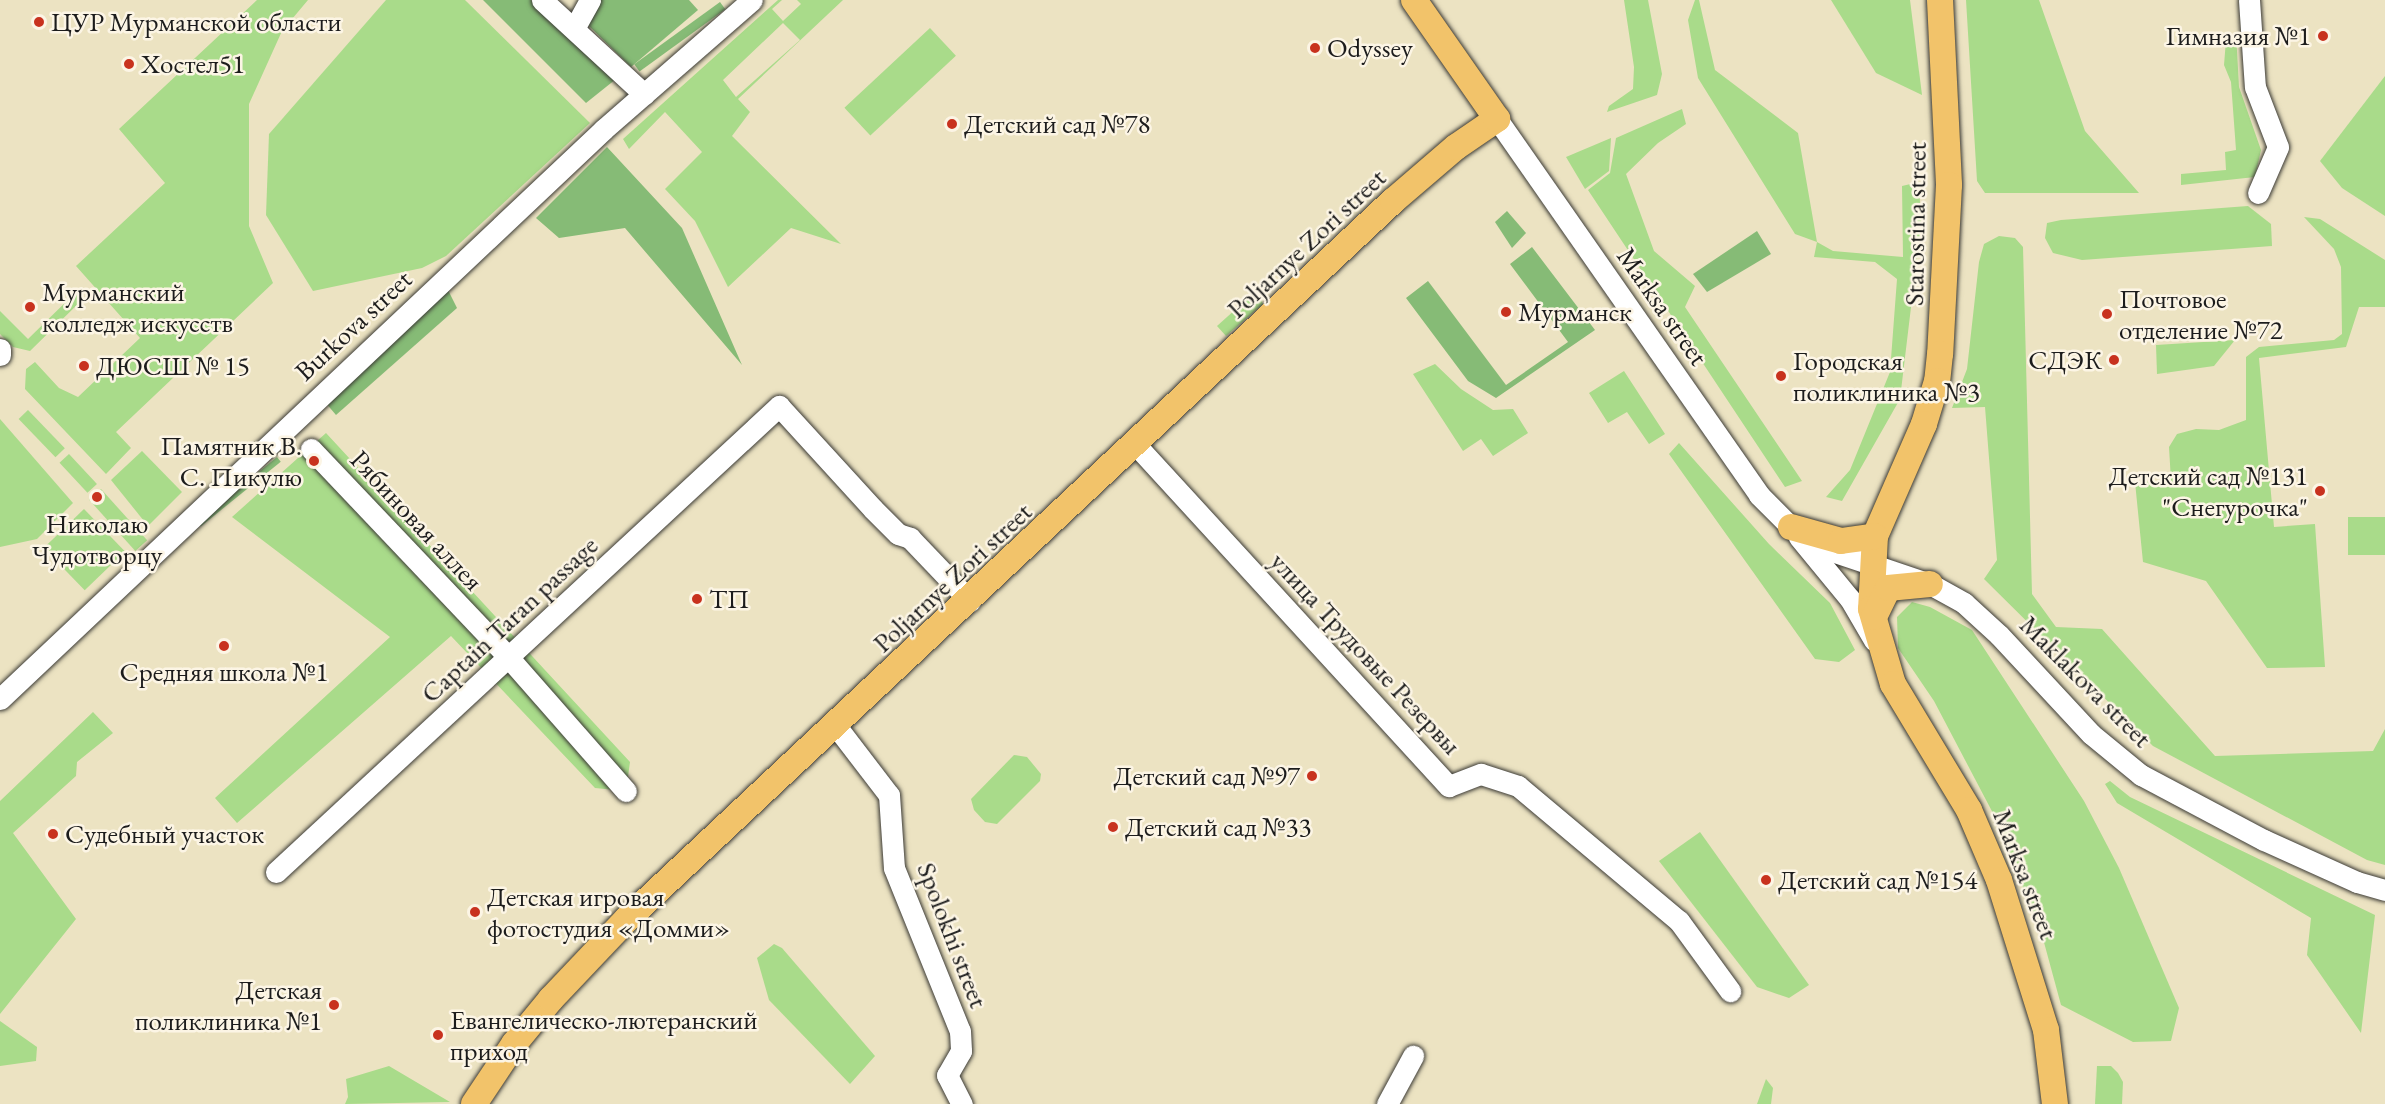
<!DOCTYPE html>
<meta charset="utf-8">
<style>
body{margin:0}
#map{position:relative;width:2385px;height:1104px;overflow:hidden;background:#ece3c2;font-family:"EB Garamond",serif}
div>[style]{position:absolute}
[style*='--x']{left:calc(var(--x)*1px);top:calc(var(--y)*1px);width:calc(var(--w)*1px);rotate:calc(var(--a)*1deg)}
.green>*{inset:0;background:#a9db8a;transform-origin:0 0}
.forest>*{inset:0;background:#86bb76;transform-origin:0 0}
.roads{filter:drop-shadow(0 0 2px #3b3a35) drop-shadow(0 0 2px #3b3a35)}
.minor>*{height:21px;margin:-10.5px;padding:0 10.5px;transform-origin:10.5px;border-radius:10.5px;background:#fff}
.major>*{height:26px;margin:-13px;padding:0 13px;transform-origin:13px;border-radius:13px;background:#f2c36a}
.dots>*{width:16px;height:16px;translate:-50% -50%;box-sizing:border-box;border:3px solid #fcf5e5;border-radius:50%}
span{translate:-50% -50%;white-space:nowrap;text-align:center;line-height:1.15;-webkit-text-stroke:5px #fcf5e5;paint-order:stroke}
.poi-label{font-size:27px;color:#1c1c1c}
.left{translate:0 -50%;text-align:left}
.right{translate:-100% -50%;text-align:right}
.street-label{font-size:27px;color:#1c1c1c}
</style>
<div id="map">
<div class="green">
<i style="clip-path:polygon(257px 0,308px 0,282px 31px,249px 104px,249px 226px,273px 283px,116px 432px,131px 448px,106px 474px,25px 389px,26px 369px,35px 362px,59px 388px,78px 397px,140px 338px,76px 266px,165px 183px,119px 129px)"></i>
<i style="clip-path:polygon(386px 0,465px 0,590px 123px,446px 256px,422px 268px,313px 291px,266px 215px,269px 134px)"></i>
<i style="clip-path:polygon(evenodd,778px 0,782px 0,772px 9px,783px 21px,801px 4px,797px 0,843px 0,738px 99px,750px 112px,732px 136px,841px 244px,791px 228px,728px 287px,695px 221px,665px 189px,702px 152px,665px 112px,629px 149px,623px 139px,778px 0,783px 23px,800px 40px,736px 97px,723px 80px,783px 23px)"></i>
<i style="clip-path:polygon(1624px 0,1648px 0,1662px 74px,1657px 95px,1607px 112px,1609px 106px,1633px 89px,1634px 67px)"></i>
<i style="clip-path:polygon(1695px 0,1699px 0,1715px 70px,1798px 133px,1817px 242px,1833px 251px,1903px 257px,1902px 186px,1919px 182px,1921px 224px,1900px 399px,1842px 501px,1826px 497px,1850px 470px,1890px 372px,1897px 279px,1875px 262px,1814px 257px,1817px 242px,1795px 234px,1698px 78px,1688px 20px)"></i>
<i style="clip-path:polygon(1831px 0,1910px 0,1922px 95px,1876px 73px)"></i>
<i style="clip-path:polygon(1966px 0,2039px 0,2085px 131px,2139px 193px,1985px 193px,1977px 181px)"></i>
<i style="left:930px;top:28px;width:38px;height:117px;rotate:47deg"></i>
<i style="clip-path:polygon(2236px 33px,2239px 87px,2261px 150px,2255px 177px,2181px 185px,2181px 174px,2226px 170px,2225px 152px,2236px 150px,2231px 82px,2224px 65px,2226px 40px)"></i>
<i style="clip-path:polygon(2385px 76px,2385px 216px,2342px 188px,2320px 161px)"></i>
<i style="clip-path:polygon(1682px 109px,1686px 124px,1658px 143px,1626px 174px,1654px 251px,1695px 286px,1685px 307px,1802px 481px,1785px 487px,1588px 190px,1610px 173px,1616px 138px)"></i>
<i style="clip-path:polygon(1611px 138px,1609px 171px,1585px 189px,1566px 157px)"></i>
<i style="clip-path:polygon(2248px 206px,2271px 224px,2272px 246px,2082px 260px,2053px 253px,2045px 238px,2047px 223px,2061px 220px)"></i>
<i style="clip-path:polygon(2304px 217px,2320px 219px,2385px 260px,2385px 307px,2359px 307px,2346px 347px,2259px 358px,2274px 527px,2315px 524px,2325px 667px,2267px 668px,2206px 581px,2143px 562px,2135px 482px,2171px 481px,2169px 447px,2177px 434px,2196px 429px,2219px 430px,2246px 420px,2246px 357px,2259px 347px,2334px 340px,2342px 334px,2341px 267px,2334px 249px)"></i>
<i style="clip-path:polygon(1999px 236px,2015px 238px,2023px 247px,2032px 594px,2056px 627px,2102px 629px,2215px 756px,2373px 751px,2385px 729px,2385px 865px,2367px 860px,2153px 746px,1984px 579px,1997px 560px,1985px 407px,1952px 408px,1967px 369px,1979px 262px,1984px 244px)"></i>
<i style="clip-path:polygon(1257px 290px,1263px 304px,1226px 336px,1217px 326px)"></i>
<i style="clip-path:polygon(76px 292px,82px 300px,30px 351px,13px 347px,0 334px,0 311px,28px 339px)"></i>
<i style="clip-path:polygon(2235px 340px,2214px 366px,2157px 374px,2156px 345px)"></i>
<i style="clip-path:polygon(1435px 364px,1461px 389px,1493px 410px,1513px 409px,1528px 433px,1493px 456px,1481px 439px,1463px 451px,1413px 374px)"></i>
<i style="clip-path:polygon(1624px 371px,1665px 434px,1649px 444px,1627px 412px,1608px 423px,1589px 393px)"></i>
<i style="left:28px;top:410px;width:53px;height:13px;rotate:46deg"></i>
<i style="clip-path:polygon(0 419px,73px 503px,37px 539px,0 547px)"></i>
<i style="clip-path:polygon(326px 433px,630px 762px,626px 791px,595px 788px,451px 636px,237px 823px,215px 798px,390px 637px,232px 517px)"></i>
<i style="clip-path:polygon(1679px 443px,1769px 544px,1830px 603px,1855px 650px,1839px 662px,1815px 659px,1669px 454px)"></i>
<i style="clip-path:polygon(142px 451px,182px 492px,148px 526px,111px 480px)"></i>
<i style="left:69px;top:454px;width:41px;height:13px;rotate:47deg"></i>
<i style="left:101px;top:489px;width:69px;height:16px;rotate:48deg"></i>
<i style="left:84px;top:509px;width:59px;height:56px;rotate:46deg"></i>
<i style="left:2385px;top:517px;width:38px;height:37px;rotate:90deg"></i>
<i style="clip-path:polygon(1912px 602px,1930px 607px,1972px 630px,2084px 801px,2119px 868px,2179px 1008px,2171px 1041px,2133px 1042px,2061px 1005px,2042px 935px,1995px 817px,1934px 701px,1898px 648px,1897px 617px)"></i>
<i style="clip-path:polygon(93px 712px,113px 733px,77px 762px,76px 776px,13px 833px,76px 919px,0 1014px,0 801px)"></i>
<i style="clip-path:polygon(1014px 755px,1027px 757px,1041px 774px,1040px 781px,997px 824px,985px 822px,974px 810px,971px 799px)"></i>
<i style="clip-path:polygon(2110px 781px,2130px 797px,2375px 915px,2361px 1033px,2307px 955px,2311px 918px,2117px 803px,2105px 784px)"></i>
<i style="clip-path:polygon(1700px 832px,1809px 985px,1789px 998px,1757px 987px,1659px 861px)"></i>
<i style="clip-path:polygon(774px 944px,782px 948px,875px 1056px,850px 1084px,769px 1000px,757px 958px)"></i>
<i style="clip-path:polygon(0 1021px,37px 1047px,36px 1061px,0 1066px)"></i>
<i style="clip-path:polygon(389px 1066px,450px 1102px,345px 1104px,348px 1097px,346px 1079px)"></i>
<i style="clip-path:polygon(2097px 1066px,2111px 1066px,2118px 1073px,2123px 1082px,2122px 1104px,2095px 1104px)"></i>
<i style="clip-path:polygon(1766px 1079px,1773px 1088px,1771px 1104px,1757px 1104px)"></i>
</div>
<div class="forest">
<i style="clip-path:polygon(483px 0,531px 0,616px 79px,586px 103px)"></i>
<i style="clip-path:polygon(596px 0,689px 0,698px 10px,631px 67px,587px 24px)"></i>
<i style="left:720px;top:2px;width:9px;height:106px;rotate:54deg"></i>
<i style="clip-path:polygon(607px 147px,682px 228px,742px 365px,625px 228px,559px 238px,536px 218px)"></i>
<i style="clip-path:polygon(1507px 211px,1526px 233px,1512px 248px,1495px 222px)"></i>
<i style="clip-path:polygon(1757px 231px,1771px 254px,1707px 292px,1693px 274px)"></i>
<i style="clip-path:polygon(1532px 247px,1595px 330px,1496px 398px,1468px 381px,1406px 298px,1428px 281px,1506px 385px,1568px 342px,1510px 264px)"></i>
<i style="clip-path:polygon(447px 288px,457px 308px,336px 415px,325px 402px)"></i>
<i style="left:277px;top:457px;width:6px;height:103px;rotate:51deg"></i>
</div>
<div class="roads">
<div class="minor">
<i style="--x:542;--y:0;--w:139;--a:42.7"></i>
<i style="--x:2249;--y:0;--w:87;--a:86.1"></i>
<i style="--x:2255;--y:87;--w:64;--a:69"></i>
<i style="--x:2278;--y:147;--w:50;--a:113.5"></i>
<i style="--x:575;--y:27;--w:31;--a:-61"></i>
<i style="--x:1497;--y:119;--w:458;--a:55.1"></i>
<i style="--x:1759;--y:495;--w:45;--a:45"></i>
<i style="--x:1791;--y:527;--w:48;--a:30.3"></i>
<i style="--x:1832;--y:551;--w:103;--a:18.6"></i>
<i style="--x:1930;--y:584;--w:39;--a:29"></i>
<i style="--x:1964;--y:603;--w:47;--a:42.4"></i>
<i style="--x:1999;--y:635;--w:135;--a:47.1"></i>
<i style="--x:2091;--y:734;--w:65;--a:39.4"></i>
<i style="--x:2141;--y:775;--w:139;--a:27.9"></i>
<i style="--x:2264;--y:840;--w:102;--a:24.3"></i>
<i style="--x:2357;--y:882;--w:29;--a:16"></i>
<i style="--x:0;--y:349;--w:6;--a:90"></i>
<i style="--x:1136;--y:445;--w:463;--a:47.5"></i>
<i style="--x:1449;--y:786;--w:34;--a:-21"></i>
<i style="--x:1481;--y:774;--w:39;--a:18"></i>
<i style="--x:1518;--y:786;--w:210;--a:40"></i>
<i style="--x:1679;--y:921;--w:87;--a:53.9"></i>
<i style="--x:311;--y:449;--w:288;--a:46.5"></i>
<i style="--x:509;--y:658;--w:177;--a:48.7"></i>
<i style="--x:1799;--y:537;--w:80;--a:50.6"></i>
<i style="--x:1850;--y:599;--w:48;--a:59.7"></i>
<i style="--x:0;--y:699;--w:830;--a:-43.34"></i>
<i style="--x:604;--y:129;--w:196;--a:-41.1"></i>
<i style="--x:836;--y:726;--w:87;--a:52.5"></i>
<i style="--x:889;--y:795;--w:73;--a:86.1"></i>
<i style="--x:894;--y:868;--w:176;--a:68"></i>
<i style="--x:960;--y:1031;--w:20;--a:87"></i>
<i style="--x:961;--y:1051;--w:28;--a:120"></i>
<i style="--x:947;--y:1075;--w:33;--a:63"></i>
<i style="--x:276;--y:872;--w:686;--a:-42.81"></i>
<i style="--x:779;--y:406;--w:139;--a:47.6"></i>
<i style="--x:873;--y:509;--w:35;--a:45"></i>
<i style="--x:898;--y:534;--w:13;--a:18"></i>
<i style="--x:910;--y:538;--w:87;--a:46.4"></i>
<i style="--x:1387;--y:1104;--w:55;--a:-61.6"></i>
</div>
<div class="major">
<i style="--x:1940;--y:0;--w:185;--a:87.2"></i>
<i style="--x:1949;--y:185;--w:169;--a:93"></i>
<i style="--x:1940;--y:354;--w:27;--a:96"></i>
<i style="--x:1937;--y:381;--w:45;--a:106.8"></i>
<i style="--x:1924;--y:424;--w:122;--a:113.6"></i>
<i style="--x:1875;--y:536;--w:73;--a:93.1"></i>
<i style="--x:1871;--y:609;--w:78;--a:73.7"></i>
<i style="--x:1893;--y:684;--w:147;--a:58.9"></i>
<i style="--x:1969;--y:810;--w:76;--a:66.8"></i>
<i style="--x:1999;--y:880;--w:157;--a:72.6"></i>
<i style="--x:2046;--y:1030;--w:75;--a:83.1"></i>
<i style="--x:1791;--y:527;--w:52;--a:15.6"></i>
<i style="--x:1841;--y:541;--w:34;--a:-8"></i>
<i style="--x:1874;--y:617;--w:32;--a:-64"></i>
<i style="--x:1888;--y:588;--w:42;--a:-5.4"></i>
<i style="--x:474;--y:1104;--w:72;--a:-56.3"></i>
<i style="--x:514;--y:1044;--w:58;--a:-50.6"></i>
<i style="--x:551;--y:999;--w:110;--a:-46.5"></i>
<i style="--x:627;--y:919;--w:1050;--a:-43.15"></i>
<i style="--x:1393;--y:201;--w:83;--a:-40.6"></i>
<i style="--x:1456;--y:147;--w:50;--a:-34.3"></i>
<i style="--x:1497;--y:119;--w:145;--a:-124.9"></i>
</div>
</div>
<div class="dots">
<i style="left:39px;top:22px;background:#c8321e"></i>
<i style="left:2323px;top:36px;background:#c8321e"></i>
<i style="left:1315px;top:48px;background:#c8321e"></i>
<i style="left:129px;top:64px;background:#c8321e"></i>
<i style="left:952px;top:124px;background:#c8321e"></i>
<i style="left:30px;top:307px;background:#c8321e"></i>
<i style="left:1506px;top:312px;background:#c8321e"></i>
<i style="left:2107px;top:314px;background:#c8321e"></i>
<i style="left:2114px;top:360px;background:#c8321e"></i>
<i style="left:84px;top:366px;background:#c8321e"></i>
<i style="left:1781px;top:376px;background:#c8321e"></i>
<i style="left:314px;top:461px;background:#c8321e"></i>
<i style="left:2320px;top:491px;background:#c8321e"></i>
<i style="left:97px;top:497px;background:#c8321e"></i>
<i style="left:697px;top:599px;background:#c8321e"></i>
<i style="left:224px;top:646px;background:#c8321e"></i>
<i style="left:1312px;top:776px;background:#c8321e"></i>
<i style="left:1113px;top:827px;background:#c8321e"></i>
<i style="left:53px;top:834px;background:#c8321e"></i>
<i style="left:1766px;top:880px;background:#c8321e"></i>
<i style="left:475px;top:912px;background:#c8321e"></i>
<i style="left:334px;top:1005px;background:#c8321e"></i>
<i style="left:438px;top:1035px;background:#c8321e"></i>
</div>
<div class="poi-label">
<span class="left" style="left:51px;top:22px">ЦУР Мурманской области</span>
<span class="right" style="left:2311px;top:36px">Гимназия №1</span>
<span class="left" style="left:1327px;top:48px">Odyssey</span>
<span class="left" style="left:141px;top:64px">Хостел51</span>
<span class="left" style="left:964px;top:124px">Детский сад №78</span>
<span class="left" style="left:42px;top:307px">Мурманский<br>колледж искусств</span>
<span class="left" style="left:2119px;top:314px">Почтовое<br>отделение №72</span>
<span class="left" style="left:1518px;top:312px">Мурманск</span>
<span class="left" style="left:1793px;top:376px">Городская<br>поликлиника №3</span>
<span class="right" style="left:2102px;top:360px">СДЭК</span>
<span class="left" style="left:96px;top:366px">ДЮСШ № 15</span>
<span class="right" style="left:302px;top:461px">Памятник В.<br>С. Пикулю</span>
<span class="right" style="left:2308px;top:491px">Детский сад №131<br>"Снегурочка"</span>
<span style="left:97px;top:539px">Николаю<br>Чудотворцу</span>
<span class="left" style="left:709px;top:599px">ТП</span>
<span style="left:224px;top:672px">Средняя школа №1</span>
<span class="right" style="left:1300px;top:776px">Детский сад №97</span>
<span class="left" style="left:1125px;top:827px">Детский сад №33</span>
<span class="left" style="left:65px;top:834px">Судебный участок</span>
<span class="left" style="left:1778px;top:880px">Детский сад №154</span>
<span class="left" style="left:487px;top:912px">Детская игровая<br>фотостудия «Домми»</span>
<span class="right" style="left:322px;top:1005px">Детская<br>поликлиника №1</span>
<span class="left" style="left:450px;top:1035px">Евангелическо-лютеранский<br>приход</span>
</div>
<div class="street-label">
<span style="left:1915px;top:224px;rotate:-89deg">Starostina street</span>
<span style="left:1306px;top:243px;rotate:-43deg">Poljarnye Zori street</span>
<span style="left:1663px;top:306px;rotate:55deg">Marksa street</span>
<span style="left:353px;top:325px;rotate:-43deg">Burkova street</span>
<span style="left:417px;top:520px;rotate:47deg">Рябиновая аллея</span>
<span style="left:952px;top:577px;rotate:-43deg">Poljarnye Zori street</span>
<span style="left:509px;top:619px;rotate:-43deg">Captain Taran passage</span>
<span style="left:1366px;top:653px;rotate:47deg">улица Трудовые Резервы</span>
<span style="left:2086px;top:681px;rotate:45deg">Maklakova street</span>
<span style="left:2026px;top:874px;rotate:69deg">Marksa street</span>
<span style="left:953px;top:935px;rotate:69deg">Spolokhi street</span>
</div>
</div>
